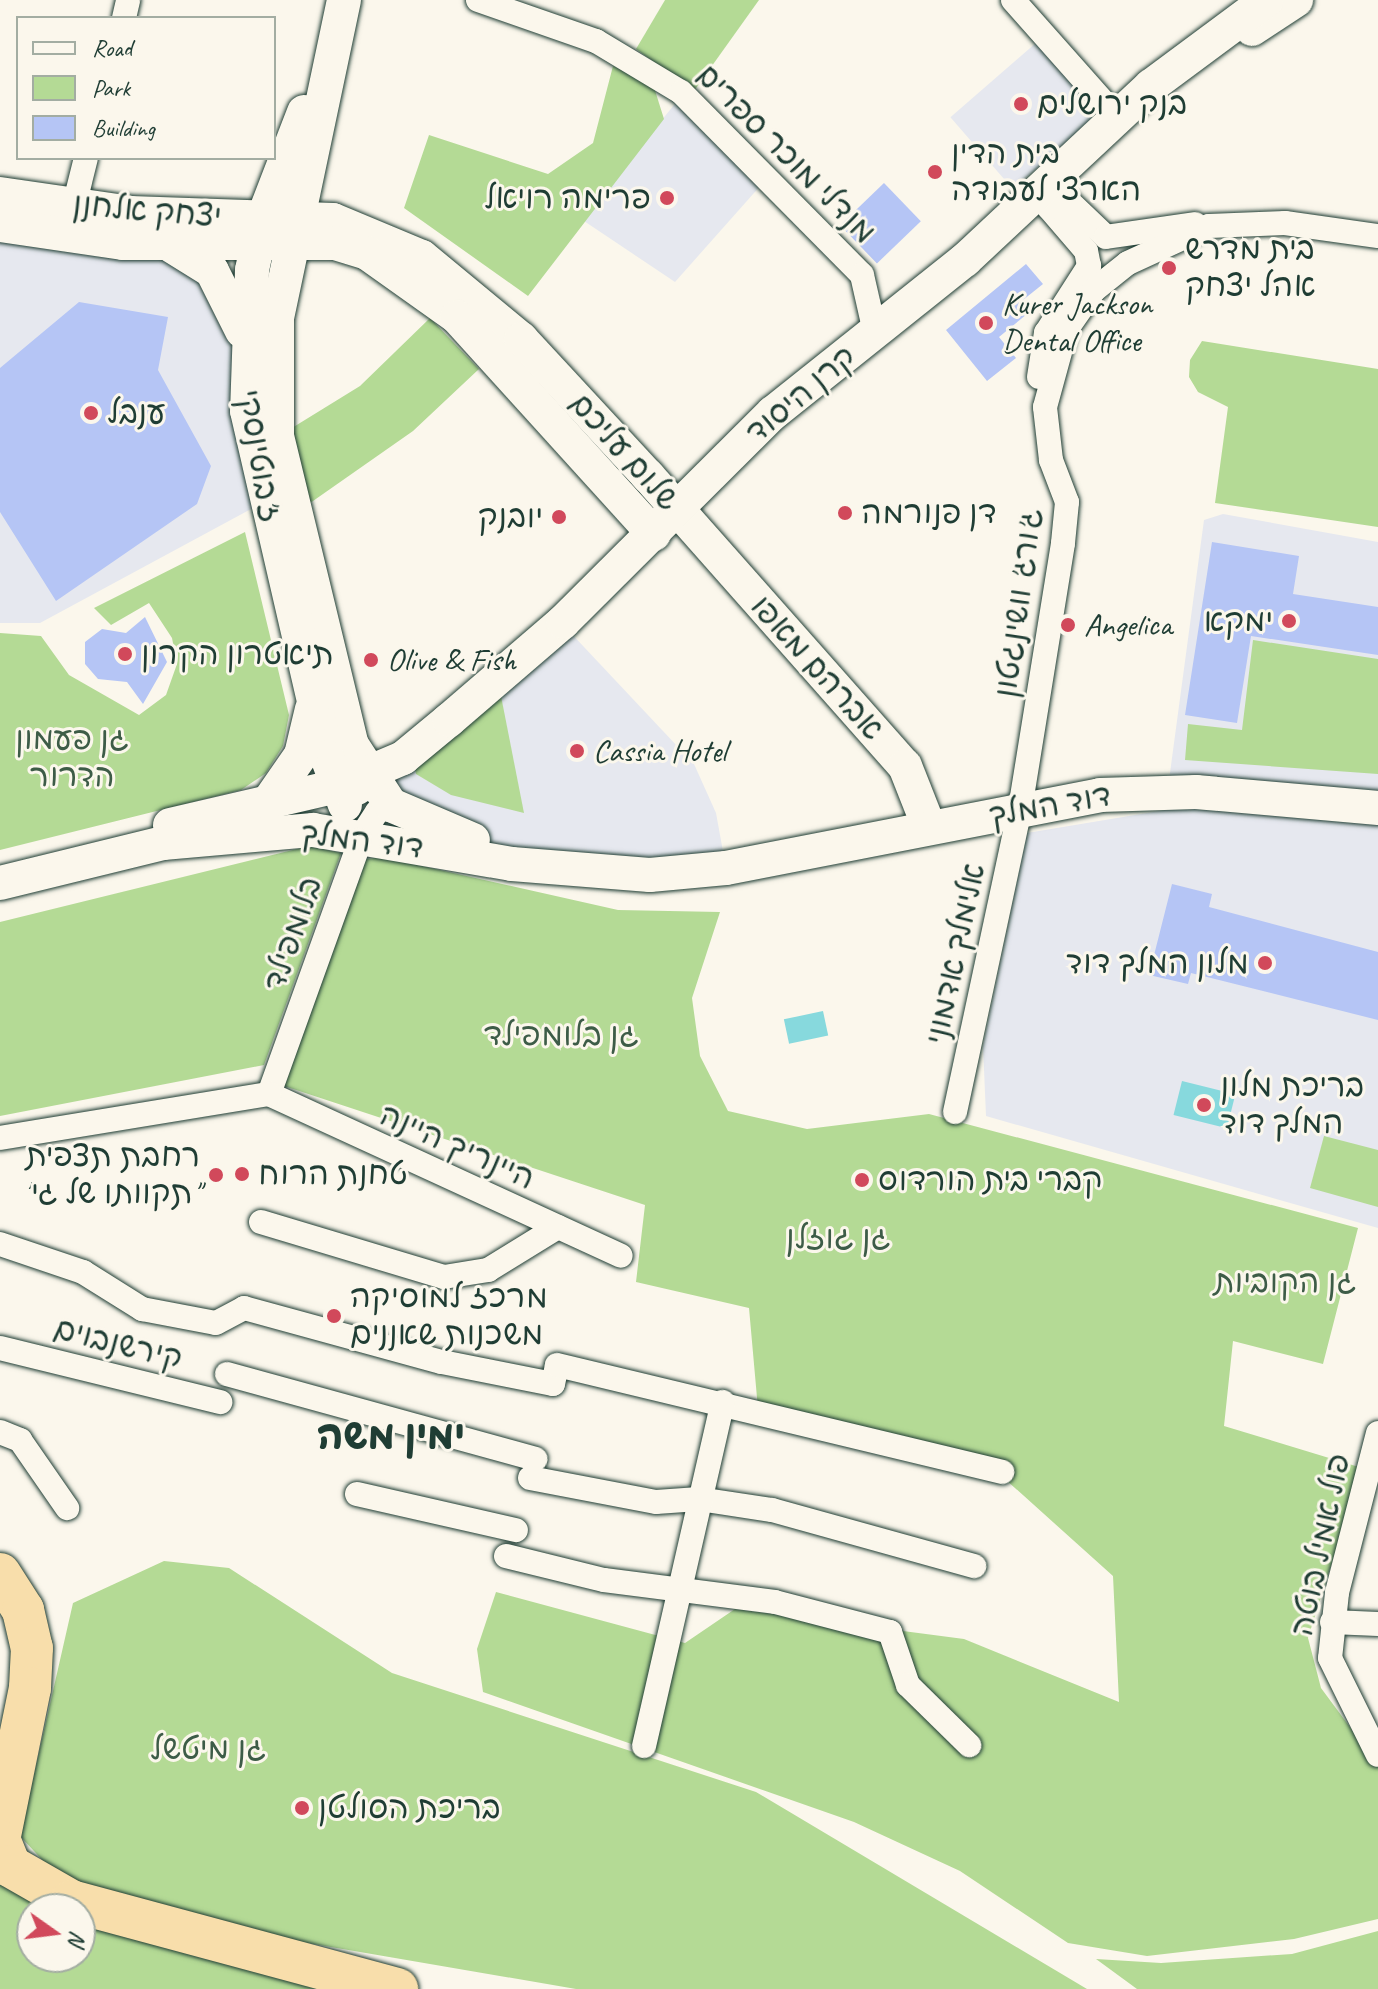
<!DOCTYPE html>
<meta charset="utf-8">
<style>
body{margin:0}
#map{position:relative;width:1378px;height:1989px;overflow:hidden;background:#fbf7ec;font-family:Caveat,"Playpen Sans Hebrew",sans-serif}
div>[style]{position:absolute}
[style*='--x']{left:calc(var(--x)*1px);top:calc(var(--y)*1px);width:calc(var(--w)*1px);rotate:calc(var(--a)*1deg)}
.built>*{inset:0;background:#e6e8ef;transform-origin:0 0}
.green>*{inset:0;background:#b4da95}
.water>*{inset:0;background:#87d9dd;transform-origin:0 0}
.building>*{inset:0;background:#b5c5f5;transform-origin:0 0}
.roads{filter:drop-shadow(0 0 2px #1f3d34) drop-shadow(0 0 2px #1f3d34)}
.street>*{height:24px;margin:-12px;padding:0 12px;transform-origin:12px;border-radius:12px;background:#fbf7ec}
.secondary>*{height:34px;margin:-17px;padding:0 17px;transform-origin:17px;border-radius:17px;background:#fbf7ec}
.highway>*{height:42px;margin:-21px;padding:0 21px;transform-origin:21px;border-radius:21px;background:#f8deab}
.dots>*{width:22px;height:22px;translate:-50% -50%;box-sizing:border-box;border:4px solid #fbf7ec;border-radius:50%}
span{translate:-50% -50%;white-space:nowrap;text-align:center;line-height:1.15;-webkit-text-stroke:6px #fbf7ec;paint-order:stroke}
.poi-label{font-size:32px;color:#1f3d34}
.left{translate:0 -50%;text-align:left}
.right{translate:-100% -50%;text-align:right}
.street-label{font-size:32px;color:#1f3d34}
.park-label{font-size:32px;color:#3d5c47}
.district-label{font-size:40px;color:#1f3d34;font-weight:700}
.legend{position:absolute;left:16px;top:16px;width:260px;height:144px;box-sizing:border-box;background:#fbf7ec;border:2px solid #a3ada2;margin:0;padding:10px 14px;list-style:none;font-size:24px;color:#1f3d34}
.legend li{display:flex;align-items:center;gap:16px;height:40px}
.legend b{width:40px;border:2px solid #a3ada2}
.north{position:absolute;left:16px;top:1893px;width:80px;height:80px;box-sizing:border-box;background:#fbf7ec;border:2px solid #a3ada2;border-radius:50%;rotate:104deg;font-size:22px;font-weight:700;line-height:32px;text-align:center;color:#1f3d34}
.north::after{content:'';display:block;margin:auto;width:28px;height:36px;background:#d1495b;clip-path:polygon(50% 0,100% 100%,50% 72%,0 100%)}
</style>
<div id="map">
<div class="built">
<i style="left:1044px;top:36px;width:95px;height:124px;rotate:49deg"></i>
<i style="clip-path:polygon(683px 94px,769px 176px,675px 282px,581px 219px)"></i>
<i style="clip-path:polygon(0 237px,171px 246px,225px 289px,264px 502px,40px 623px,0 623px)"></i>
<i style="clip-path:polygon(1223px 514px,1378px 542px,1378px 1228px,986px 1116px,983px 1046px,1027px 833px,1165px 810px,1204px 520px)"></i>
<i style="clip-path:polygon(568px 630px,694px 764px,716px 813px,726px 868px,606px 861px,478px 842px,377px 790px)"></i>
</div>
<div class="green">
<i style="clip-path:polygon(665px 0,759px 0,694px 91px,636px 49px)"></i>
<i style="clip-path:polygon(613px 66px,653px 84px,664px 119px,528px 296px,404px 208px,429px 135px,548px 174px,593px 143px)"></i>
<i style="clip-path:polygon(430px 318px,479px 369px,413px 431px,303px 508px,287px 431px,360px 386px)"></i>
<i style="clip-path:polygon(1202px 341px,1378px 369px,1378px 527px,1215px 503px,1228px 407px,1198px 392px,1189px 377px,1190px 360px)"></i>
<i style="clip-path:polygon(245px 532px,289px 715px,283px 746px,266px 773px,241px 790px,0 850px,0 633px,41px 636px,69px 675px,139px 715px,166px 695px,177px 664px,172px 638px,149px 603px,111px 625px,94px 608px)"></i>
<i style="clip-path:polygon(1253px 640px,1378px 659px,1378px 774px,1185px 760px,1188px 724px,1242px 730px)"></i>
<i style="clip-path:polygon(501px 696px,524px 813px,451px 795px,416px 774px,415px 768px)"></i>
<i style="clip-path:polygon(309px 846px,341px 853px,264px 1065px,0 1116px,0 922px)"></i>
<i style="clip-path:polygon(382px 857px,618px 910px,720px 912px,692px 998px,700px 1056px,728px 1111px,807px 1129px,929px 1114px,1358px 1228px,1323px 1364px,1233px 1341px,1224px 1426px,1362px 1468px,1308px 1638px,1321px 1688px,1378px 1765px,1378px 1919px,1294px 1939px,1147px 1956px,1068px 1943px,960px 1871px,854px 1822px,483px 1692px,477px 1649px,496px 1592px,685px 1643px,735px 1609px,964px 1639px,1119px 1702px,1113px 1576px,985px 1461px,758px 1409px,749px 1308px,636px 1282px,645px 1205px,281px 1085px,361px 860px)"></i>
<i style="clip-path:polygon(1324px 1136px,1378px 1150px,1378px 1207px,1310px 1188px)"></i>
<i style="clip-path:polygon(164px 1561px,229px 1568px,392px 1673px,756px 1792px,1087px 1989px,576px 1989px,296px 1941px,61px 1880px,20px 1836px,73px 1603px)"></i>
<i style="clip-path:polygon(0 1868px,53px 1909px,32px 1909px,32px 1957px,80px 1957px,80px 1917px,338px 1989px,0 1989px)"></i>
<i style="clip-path:polygon(1378px 1931px,1378px 1989px,1137px 1989px,1096px 1959px,1161px 1963px,1292px 1954px)"></i>
</div>
<div class="water">
<i style="left:823px;top:1011px;width:25px;height:40px;rotate:78deg"></i>
<i style="left:1182px;top:1081px;width:55px;height:35px;rotate:14deg"></i>
</div>
<div class="building">
<i style="left:884px;top:183px;width:53px;height:61px;rotate:46deg"></i>
<i style="clip-path:polygon(1026px 264px,1043px 284px,1023px 300px,1032px 310px,999px 337px,1016px 358px,987px 381px,946px 330px)"></i>
<i style="clip-path:polygon(79px 302px,168px 317px,158px 370px,211px 466px,197px 504px,56px 601px,0 512px,0 368px)"></i>
<i style="clip-path:polygon(1212px 542px,1299px 556px,1293px 594px,1378px 607px,1378px 655px,1251px 636px,1237px 723px,1185px 715px)"></i>
<i style="clip-path:polygon(145px 617px,167px 662px,143px 704px,127px 682px,98px 679px,85px 664px,85px 642px,102px 629px,126px 633px)"></i>
<i style="clip-path:polygon(1172px 884px,1212px 894px,1209px 907px,1378px 952px,1378px 1020px,1191px 973px,1188px 984px,1149px 975px)"></i>
</div>
<div class="roads">
<div class="street">
<i style="--x:478;--y:0;--w:125;--a:19.2"></i>
<i style="--x:596;--y:41;--w:99;--a:31"></i>
<i style="--x:681;--y:92;--w:257;--a:45.3"></i>
<i style="--x:862;--y:275;--w:58;--a:77.2"></i>
<i style="--x:1013;--y:0;--w:155;--a:48.4"></i>
<i style="--x:124;--y:18;--w:18;--a:-77"></i>
<i style="--x:1041;--y:186;--w:24;--a:24"></i>
<i style="--x:1063;--y:196;--w:59;--a:43.6"></i>
<i style="--x:1106;--y:237;--w:90;--a:-8.3"></i>
<i style="--x:74;--y:206;--w:49;--a:-76"></i>
<i style="--x:1039;--y:377;--w:45;--a:-81"></i>
<i style="--x:1046;--y:333;--w:80;--a:-57.3"></i>
<i style="--x:1089;--y:266;--w:15;--a:-101"></i>
<i style="--x:1086;--y:251;--w:57;--a:-130.7"></i>
<i style="--x:1049;--y:208;--w:23;--a:-110"></i>
<i style="--x:269;--y:1094;--w:387;--a:24.7"></i>
<i style="--x:269;--y:1094;--w:275;--a:-70.2"></i>
<i style="--x:362;--y:835;--w:27;--a:-57"></i>
<i style="--x:377;--y:812;--w:16;--a:-27"></i>
<i style="--x:955;--y:1112;--w:310;--a:-77.9"></i>
<i style="--x:1020;--y:809;--w:269;--a:-80.8"></i>
<i style="--x:1063;--y:543;--w:41;--a:-84.4"></i>
<i style="--x:1067;--y:502;--w:45;--a:-110.9"></i>
<i style="--x:1051;--y:460;--w:53;--a:-96.5"></i>
<i style="--x:1045;--y:407;--w:80;--a:-74.7"></i>
<i style="--x:1066;--y:330;--w:49;--a:-55"></i>
<i style="--x:1094;--y:290;--w:43;--a:-38.5"></i>
<i style="--x:1128;--y:263;--w:89;--a:-24.6"></i>
<i style="--x:1209;--y:226;--w:76;--a:-2.3"></i>
<i style="--x:1285;--y:223;--w:94;--a:8"></i>
<i style="--x:0;--y:1138;--w:273;--a:-9.3"></i>
<i style="--x:261;--y:1222;--w:191;--a:16.7"></i>
<i style="--x:444;--y:1277;--w:45;--a:-9"></i>
<i style="--x:488;--y:1270;--w:82;--a:-31.6"></i>
<i style="--x:0;--y:1244;--w:88;--a:18.6"></i>
<i style="--x:83;--y:1272;--w:70;--a:32.1"></i>
<i style="--x:142;--y:1309;--w:75;--a:10.7"></i>
<i style="--x:216;--y:1323;--w:32;--a:-28"></i>
<i style="--x:244;--y:1308;--w:205;--a:15.3"></i>
<i style="--x:442;--y:1362;--w:113;--a:11.2"></i>
<i style="--x:553;--y:1384;--w:19;--a:-78"></i>
<i style="--x:557;--y:1365;--w:458;--a:13.5"></i>
<i style="--x:0;--y:1348;--w:227;--a:13.8"></i>
<i style="--x:227;--y:1374;--w:320;--a:15.4"></i>
<i style="--x:0;--y:1432;--w:22;--a:22"></i>
<i style="--x:20;--y:1440;--w:83;--a:55.3"></i>
<i style="--x:1378;--y:1433;--w:165;--a:104.4"></i>
<i style="--x:1337;--y:1593;--w:65;--a:96.1"></i>
<i style="--x:1330;--y:1658;--w:108;--a:63.7"></i>
<i style="--x:530;--y:1478;--w:128;--a:10.8"></i>
<i style="--x:656;--y:1502;--w:43;--a:-4"></i>
<i style="--x:699;--y:1499;--w:74;--a:8.6"></i>
<i style="--x:772;--y:1510;--w:210;--a:15.5"></i>
<i style="--x:357;--y:1494;--w:163;--a:12.8"></i>
<i style="--x:506;--y:1556;--w:101;--a:13.8"></i>
<i style="--x:604;--y:1580;--w:172;--a:7.3"></i>
<i style="--x:775;--y:1602;--w:119;--a:14.6"></i>
<i style="--x:890;--y:1632;--w:56;--a:71.2"></i>
<i style="--x:908;--y:1685;--w:86;--a:44.5"></i>
<i style="--x:1332;--y:1622;--w:46;--a:2.5"></i>
<i style="--x:644;--y:1746;--w:353;--a:-77.1"></i>
</div>
<div class="secondary">
<i style="--x:344;--y:0;--w:324;--a:101.9"></i>
<i style="--x:277;--y:317;--w:119;--a:90"></i>
<i style="--x:277;--y:436;--w:318;--a:76.4"></i>
<i style="--x:352;--y:745;--w:72;--a:57"></i>
<i style="--x:391;--y:805;--w:89;--a:23.1"></i>
<i style="--x:1252;--y:29;--w:53;--a:-33.4"></i>
<i style="--x:304;--y:112;--w:114;--a:111.1"></i>
<i style="--x:263;--y:218;--w:53;--a:101.9"></i>
<i style="--x:252;--y:270;--w:141;--a:92"></i>
<i style="--x:247;--y:411;--w:355;--a:77"></i>
<i style="--x:327;--y:757;--w:51;--a:69.4"></i>
<i style="--x:0;--y:194;--w:131;--a:8.3"></i>
<i style="--x:130;--y:213;--w:203;--a:2"></i>
<i style="--x:333;--y:220;--w:96;--a:22.6"></i>
<i style="--x:422;--y:257;--w:129;--a:39.6"></i>
<i style="--x:521;--y:339;--w:187;--a:47.2"></i>
<i style="--x:648;--y:476;--w:387;--a:48.5"></i>
<i style="--x:905;--y:766;--w:66;--a:68.5"></i>
<i style="--x:0;--y:225;--w:124;--a:8.3"></i>
<i style="--x:123;--y:243;--w:212;--a:0"></i>
<i style="--x:335;--y:243;--w:34;--a:17"></i>
<i style="--x:367;--y:253;--w:110;--a:35.4"></i>
<i style="--x:457;--y:317;--w:293;--a:47.8"></i>
<i style="--x:172;--y:246;--w:47;--a:32"></i>
<i style="--x:212;--y:271;--w:67;--a:63.4"></i>
<i style="--x:337;--y:786;--w:72;--a:-23"></i>
<i style="--x:403;--y:758;--w:60;--a:-39.6"></i>
<i style="--x:449;--y:720;--w:150;--a:-40.7"></i>
<i style="--x:563;--y:622;--w:296;--a:-44.9"></i>
<i style="--x:773;--y:413;--w:246;--a:-38.6"></i>
<i style="--x:965;--y:260;--w:255;--a:-43.1"></i>
<i style="--x:1151;--y:86;--w:144;--a:-36.6"></i>
<i style="--x:269;--y:801;--w:56;--a:-55.2"></i>
<i style="--x:301;--y:755;--w:47;--a:-76.6"></i>
<i style="--x:170;--y:825;--w:171;--a:-13.1"></i>
<i style="--x:337;--y:786;--w:20;--a:6"></i>
<i style="--x:0;--y:883;--w:168;--a:-13.8"></i>
<i style="--x:163;--y:843;--w:151;--a:-5"></i>
<i style="--x:313;--y:830;--w:202;--a:9.7"></i>
<i style="--x:512;--y:864;--w:138;--a:4.6"></i>
<i style="--x:650;--y:875;--w:76;--a:-5.3"></i>
<i style="--x:726;--y:868;--w:381;--a:-11"></i>
<i style="--x:1100;--y:795;--w:96;--a:-1.8"></i>
<i style="--x:1196;--y:792;--w:183;--a:5"></i>
</div>
<div class="highway">
<i style="--x:0;--y:1574;--w:43;--a:57.4"></i>
<i style="--x:23;--y:1610;--w:39;--a:77"></i>
<i style="--x:32;--y:1648;--w:40;--a:92.9"></i>
<i style="--x:30;--y:1688;--w:150;--a:101.5"></i>
<i style="--x:0;--y:1841;--w:27;--a:68"></i>
<i style="--x:10;--y:1866;--w:70;--a:29.8"></i>
<i style="--x:71;--y:1901;--w:338;--a:15.1"></i>
</div>
</div>
<div class="dots">
<i style="left:1021px;top:104px;background:#d1495b"></i>
<i style="left:935px;top:172px;background:#d1495b"></i>
<i style="left:667px;top:198px;background:#d1495b"></i>
<i style="left:1169px;top:268px;background:#d1495b"></i>
<i style="left:986px;top:323px;background:#d1495b"></i>
<i style="left:91px;top:413px;background:#d1495b"></i>
<i style="left:845px;top:513px;background:#d1495b"></i>
<i style="left:559px;top:517px;background:#d1495b"></i>
<i style="left:1289px;top:621px;background:#d1495b"></i>
<i style="left:1068px;top:625px;background:#d1495b"></i>
<i style="left:125px;top:654px;background:#d1495b"></i>
<i style="left:371px;top:660px;background:#d1495b"></i>
<i style="left:577px;top:751px;background:#d1495b"></i>
<i style="left:1265px;top:963px;background:#d1495b"></i>
<i style="left:1204px;top:1105px;background:#d1495b"></i>
<i style="left:242px;top:1174px;background:#d1495b"></i>
<i style="left:216px;top:1175px;background:#d1495b"></i>
<i style="left:862px;top:1180px;background:#d1495b"></i>
<i style="left:334px;top:1316px;background:#d1495b"></i>
<i style="left:302px;top:1808px;background:#d1495b"></i>
</div>
<div class="poi-label">
<span class="left" style="left:1037px;top:104px">בנק ירושלים</span>
<span class="left" style="left:951px;top:172px">בית הדין<br>הארצי לעבודה</span>
<span class="right" style="left:651px;top:198px">פרימה רויאל</span>
<span class="left" style="left:1185px;top:268px">בית מדרש<br>אהל יצחק</span>
<span class="left" style="left:1002px;top:323px">Kurer Jackson<br>Dental Office</span>
<span class="left" style="left:107px;top:413px">ענבל</span>
<span class="left" style="left:861px;top:513px">דן פנורמה</span>
<span class="right" style="left:543px;top:517px">יובנק</span>
<span class="right" style="left:1273px;top:621px">ימקא</span>
<span class="left" style="left:1084px;top:625px">Angelica</span>
<span class="left" style="left:141px;top:654px">תיאטרון הקרון</span>
<span class="left" style="left:387px;top:660px">Olive &amp; Fish</span>
<span class="left" style="left:593px;top:751px">Cassia Hotel</span>
<span class="right" style="left:1249px;top:963px">מלון המלך דוד</span>
<span class="left" style="left:1220px;top:1105px">בריכת מלון<br>המלך דוד</span>
<span class="right" style="left:200px;top:1175px">רחבת תצפית<br>"תקוותו של גי"</span>
<span class="left" style="left:258px;top:1174px">טחנת הרוח</span>
<span class="left" style="left:878px;top:1180px">קברי בית הורדוס</span>
<span class="left" style="left:350px;top:1316px">מרכז למוסיקה<br>משכנות שאננים</span>
<span class="left" style="left:318px;top:1808px">בריכת הסולטן</span>
</div>
<div class="street-label">
<span style="left:786px;top:154px;rotate:45deg">מנדלי מוכר ספרים</span>
<span style="left:147px;top:211px;rotate:5deg">יצחק אלחנן</span>
<span style="left:801px;top:395px;rotate:-40deg">קרן היסוד</span>
<span style="left:624px;top:452px;rotate:48deg">שלום עליכם</span>
<span style="left:259px;top:456px;rotate:80deg">ז'בוטינסקי</span>
<span style="left:1019px;top:603px;rotate:-82deg">ג'ורג' וושינגטון</span>
<span style="left:817px;top:668px;rotate:48deg">אברהם מאפו</span>
<span style="left:1050px;top:806px;rotate:-10deg">דוד המלך</span>
<span style="left:362px;top:841px;rotate:7deg">דוד המלך</span>
<span style="left:293px;top:934px;rotate:-71deg">בלומפילד</span>
<span style="left:956px;top:954px;rotate:-78deg">אלימלך אדמוני</span>
<span style="left:457px;top:1147px;rotate:24deg">היינריך היינה</span>
<span style="left:118px;top:1344px;rotate:14deg">קירשנבוים</span>
<span style="left:1321px;top:1545px;rotate:-78deg">פול אמיל בוטה</span>
</div>
<div class="park-label">
<span style="left:72px;top:758px">גן פעמון<br>הדרור</span>
<span style="left:561px;top:1035px">גן בלומפילד</span>
<span style="left:838px;top:1238px">גן גוזלן</span>
<span style="left:1285px;top:1282px">גן הקוביות</span>
<span style="left:208px;top:1749px">גן מיטשל</span>
</div>
<div class="district-label">
<span style="left:391px;top:1435px">ימין משה</span>
</div>
<ul class="legend">
<li><b style="height:10px;background:#fbf7ec"></b>Road</li>
<li><b style="height:22px;background:#b4da95"></b>Park</li>
<li><b style="height:22px;background:#b5c5f5"></b>Building</li>
</ul>
<div class="north">N</div>
</div>
